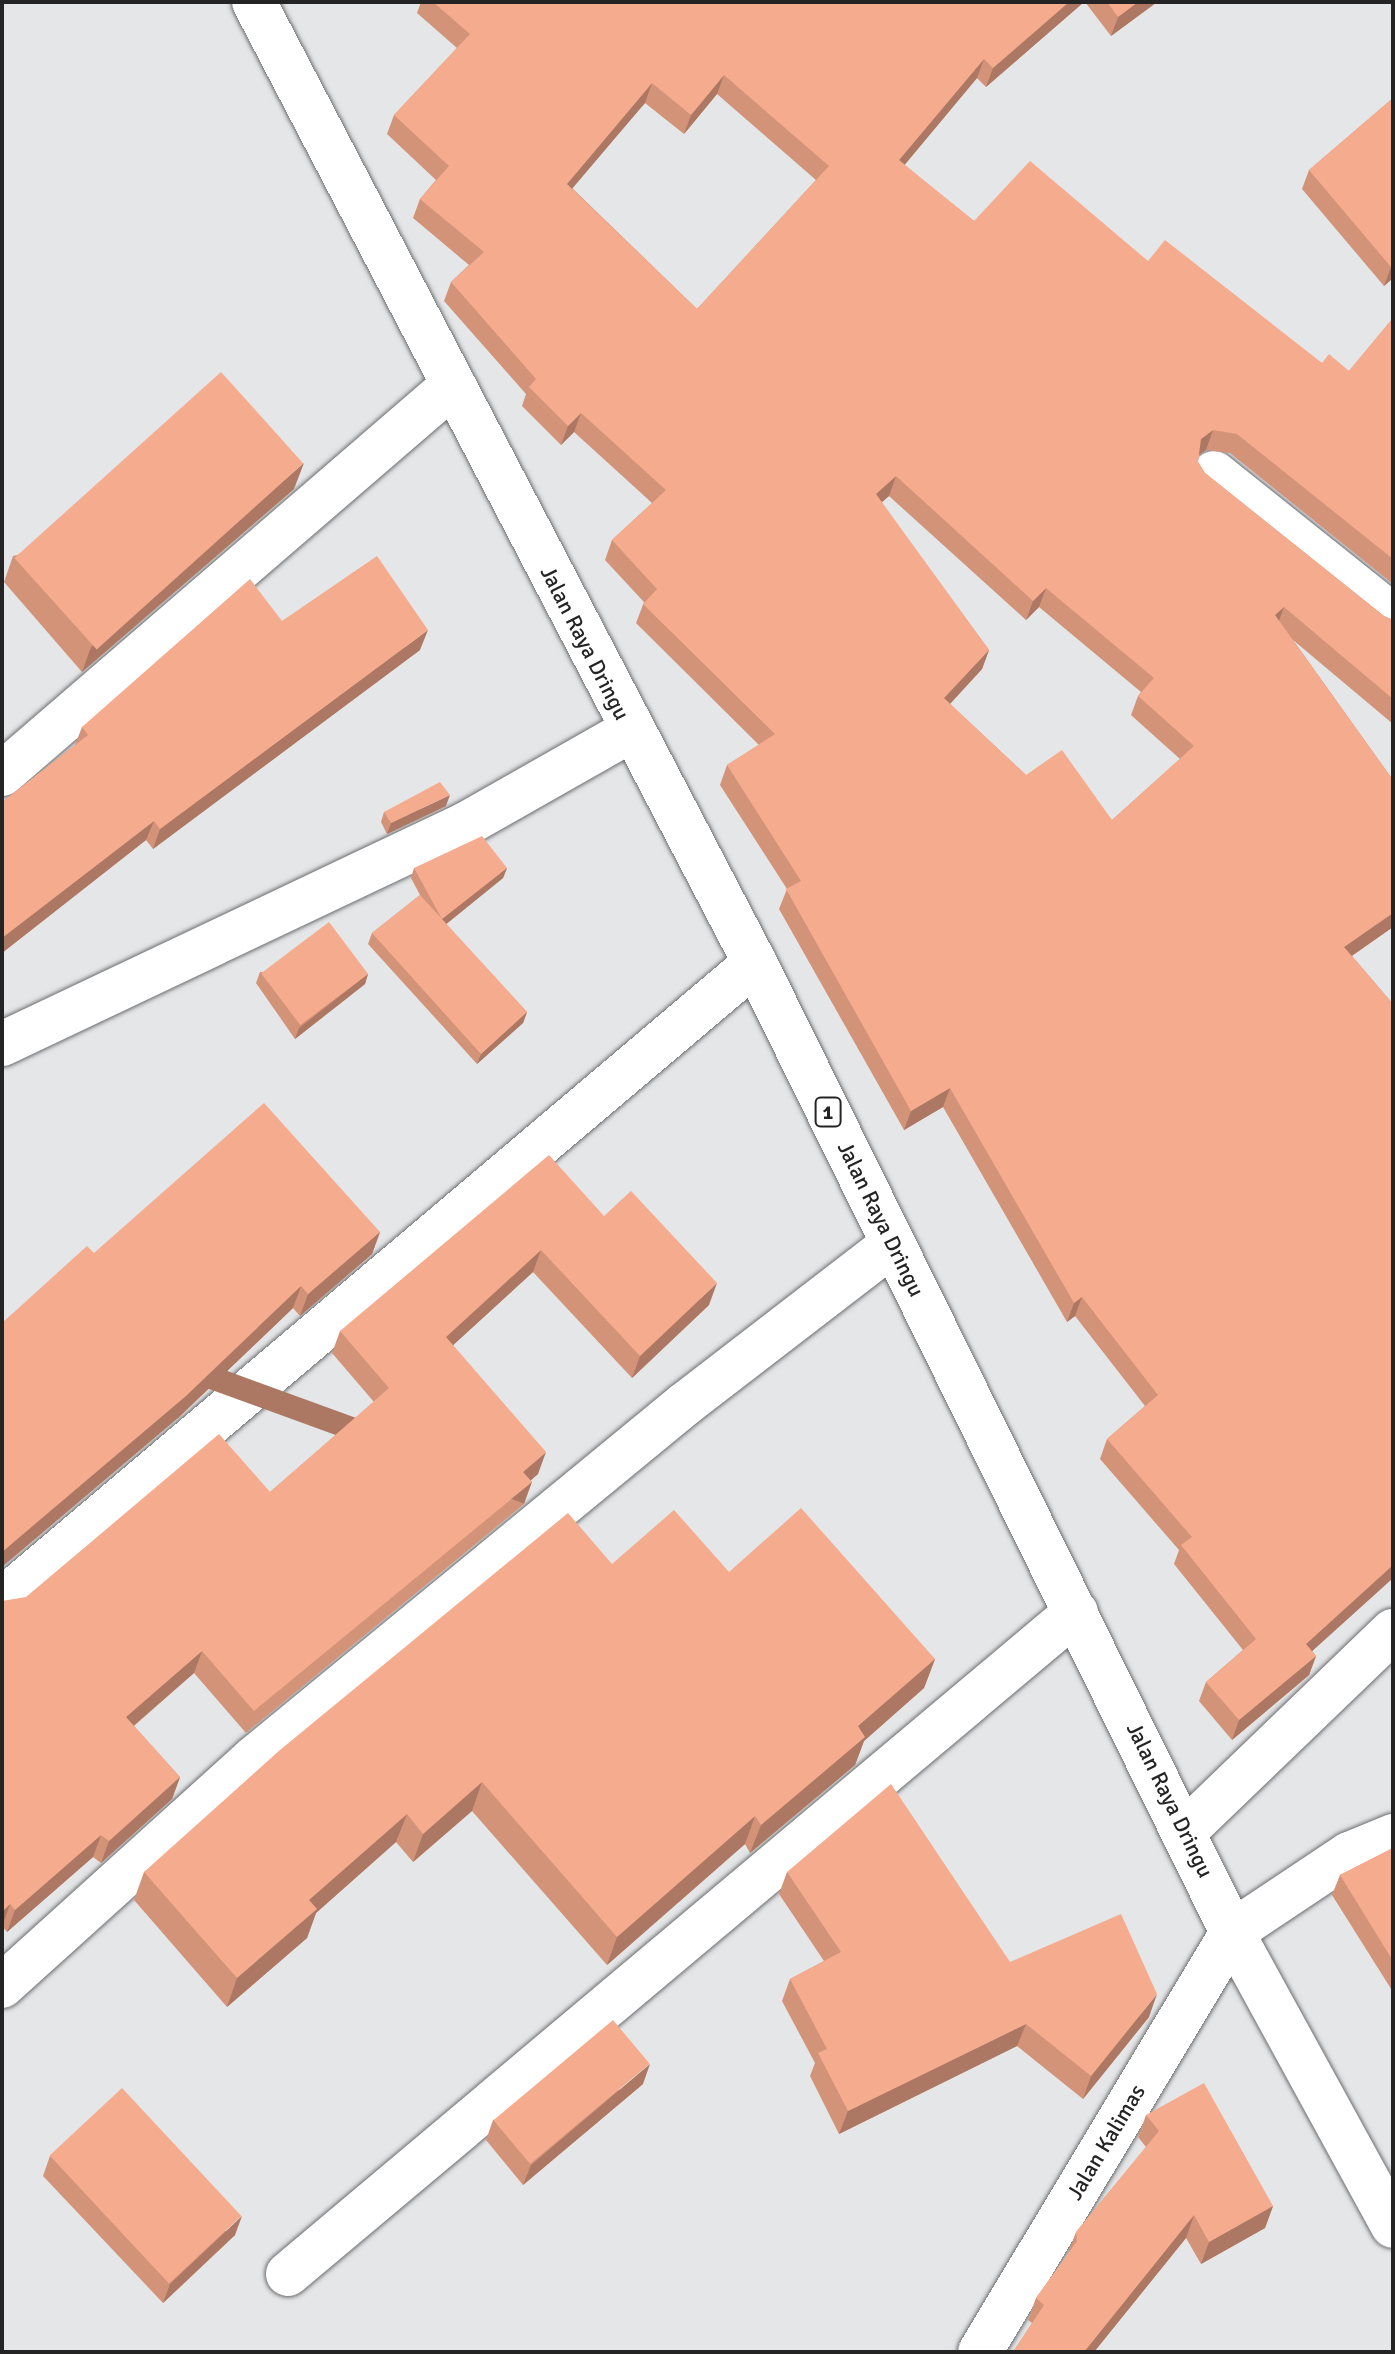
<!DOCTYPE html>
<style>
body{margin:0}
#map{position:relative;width:1395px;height:2354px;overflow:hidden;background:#e5e6e8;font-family:Signika,sans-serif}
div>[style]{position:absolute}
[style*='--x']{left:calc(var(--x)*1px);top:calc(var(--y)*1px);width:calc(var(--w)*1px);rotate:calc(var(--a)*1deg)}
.roads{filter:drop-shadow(0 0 2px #6c6d6f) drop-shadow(0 0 2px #6c6d6f)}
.street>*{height:44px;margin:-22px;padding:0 22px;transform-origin:22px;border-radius:22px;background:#fff}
.secondary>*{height:44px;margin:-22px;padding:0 22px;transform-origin:22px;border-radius:22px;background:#fff}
.highway>*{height:44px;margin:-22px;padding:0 22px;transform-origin:22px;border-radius:22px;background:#fff}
.wall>*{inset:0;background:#d39379}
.shaded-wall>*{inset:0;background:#ac7863;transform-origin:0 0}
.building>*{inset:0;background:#f5ab8d;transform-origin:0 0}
span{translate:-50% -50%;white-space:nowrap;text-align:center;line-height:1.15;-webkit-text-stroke:6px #fff;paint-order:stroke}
.shield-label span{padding:2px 6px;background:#fff;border:2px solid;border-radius:6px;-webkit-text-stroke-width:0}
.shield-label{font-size:20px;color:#242425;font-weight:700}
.street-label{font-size:22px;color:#242425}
.frame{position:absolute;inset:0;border:4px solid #242425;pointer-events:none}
</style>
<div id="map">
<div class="roads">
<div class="street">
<i style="--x:1214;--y:473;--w:229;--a:38.6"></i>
<i style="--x:2;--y:774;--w:596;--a:-40.78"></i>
<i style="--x:2;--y:1044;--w:514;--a:-25.37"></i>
<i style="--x:466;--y:824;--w:189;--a:-29.6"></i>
<i style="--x:2;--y:1600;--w:986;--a:-40.23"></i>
<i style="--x:1187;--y:1829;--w:286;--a:-43.9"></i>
<i style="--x:1232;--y:1932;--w:141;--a:-33.7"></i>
<i style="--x:1349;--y:1854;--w:48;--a:-22.2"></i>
<i style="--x:2;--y:1986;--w:338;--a:-42.1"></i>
<i style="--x:253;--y:1759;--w:559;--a:-39.41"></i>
<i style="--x:685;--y:1404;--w:262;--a:-37.6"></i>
<i style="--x:288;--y:2274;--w:1029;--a:-40.03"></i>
</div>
<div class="secondary">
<i style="--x:980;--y:2352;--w:490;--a:-59"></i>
</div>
<div class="highway">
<i style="--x:254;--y:2;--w:1084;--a:62.47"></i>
<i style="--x:755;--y:963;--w:1080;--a:63.79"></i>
<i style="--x:1232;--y:1932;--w:335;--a:61.3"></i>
</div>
</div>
<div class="wall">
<i style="clip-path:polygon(evenodd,421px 2px,1084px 2px,986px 87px,977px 78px,904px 165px,974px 221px,1148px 261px,1322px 363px,1349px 371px,1393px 318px,1393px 584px,1230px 453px,1206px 450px,1199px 455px,1198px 462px,1205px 473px,1384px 616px,1393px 620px,1393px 724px,1293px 640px,1393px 780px,1393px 927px,1352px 956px,1393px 1004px,1393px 1578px,1312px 1651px,1316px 1656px,1309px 1675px,1232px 1740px,1199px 1701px,1206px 1682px,1243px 1650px,1174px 1564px,1179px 1550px,1100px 1459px,1107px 1439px,1145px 1406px,1075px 1316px,1067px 1322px,943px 1107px,904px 1130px,779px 909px,787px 889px,720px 785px,727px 765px,759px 745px,636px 623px,644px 602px,605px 560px,612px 540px,652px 503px,574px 432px,561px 445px,522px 406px,526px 394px,444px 301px,451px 282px,469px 265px,413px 218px,420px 199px,436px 180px,387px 134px,394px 115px,457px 48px,417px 13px,421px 2px,717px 94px,816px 180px,697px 309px,572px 188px,645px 103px,684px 134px,717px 94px,421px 2px,889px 496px,1026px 620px,1039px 607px,1141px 692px,1138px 696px,1131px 715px,1180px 759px,1112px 820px,1026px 775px,950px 704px,982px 669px,989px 650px,881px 502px,889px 496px)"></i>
<i style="clip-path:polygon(1085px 2px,1157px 2px,1111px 36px)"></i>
<i style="clip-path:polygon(1393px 98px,1393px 278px,1384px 286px,1302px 189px,1309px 170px)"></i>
<i style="clip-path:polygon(294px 489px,82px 672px,4px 582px,13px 556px)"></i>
<i style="clip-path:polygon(282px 621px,420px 650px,153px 849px,146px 840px,2px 953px,2px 802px,75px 745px,82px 727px)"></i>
<i style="clip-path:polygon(446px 806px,387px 834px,381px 822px,384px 812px)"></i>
<i style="clip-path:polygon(414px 868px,507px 868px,503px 878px,446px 924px,527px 1012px,523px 1023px,477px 1064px,368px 944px,372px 933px,420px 895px,411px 878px)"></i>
<i style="clip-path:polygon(260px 972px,368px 974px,365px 984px,295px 1039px,256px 983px)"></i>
<i style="clip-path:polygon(604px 1216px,709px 1305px,632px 1378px,533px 1272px,453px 1345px,538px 1474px,531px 1480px,524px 1504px,246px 1733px,194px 1673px,134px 1726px,180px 1777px,172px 1799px,101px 1863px,93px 1857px,7px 1932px,2px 1926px,26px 1597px,270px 1492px,374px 1402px,332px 1353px,340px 1331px)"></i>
<i style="clip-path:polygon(380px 1232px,372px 1254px,300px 1316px,293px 1308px,178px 1418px,94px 1253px)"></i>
<i style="clip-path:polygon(612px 1564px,729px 1572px,935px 1659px,924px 1688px,864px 1741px,855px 1765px,750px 1853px,745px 1844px,607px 1965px,472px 1811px,413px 1862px,396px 1842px,316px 1913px,307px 1938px,227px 2007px,134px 1900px,144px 1872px)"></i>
<i style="clip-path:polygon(1393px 1848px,1393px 1992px,1332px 1895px,1340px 1875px)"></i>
<i style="clip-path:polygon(787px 1872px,1010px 1962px,1149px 2017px,1083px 2099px,1017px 2046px,839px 2134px,810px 2076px,815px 2063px,782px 2001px,790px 1979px,824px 1961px,779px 1894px)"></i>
<i style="clip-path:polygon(643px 2084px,523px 2185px,486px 2140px,493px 2120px)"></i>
<i style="clip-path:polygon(1146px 2115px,1273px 2206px,1265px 2228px,1201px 2264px,1186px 2238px,1094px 2352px,1013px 2352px,1032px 2323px,1028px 2320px,1036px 2298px,1068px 2254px,1076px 2232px,1146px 2147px,1138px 2137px)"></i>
<i style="clip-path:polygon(50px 2156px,235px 2235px,163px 2303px,43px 2176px)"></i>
</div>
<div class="shaded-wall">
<i style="clip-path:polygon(1069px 2px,1084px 2px,986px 87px,993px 68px)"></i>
<i style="clip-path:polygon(1138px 2px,1157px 2px,1111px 36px,1118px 17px)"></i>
<i style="clip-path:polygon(984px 59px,977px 78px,892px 180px,899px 160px)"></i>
<i style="clip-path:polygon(724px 75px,717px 94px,684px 134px,691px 115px)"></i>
<i style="clip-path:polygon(652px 83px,645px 103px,560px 203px,567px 184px)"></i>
<i style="clip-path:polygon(1393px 265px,1393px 278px,1384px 286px,1391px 267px)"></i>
<i style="clip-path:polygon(581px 413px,574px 432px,561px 445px,568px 426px)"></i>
<i style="clip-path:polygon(1213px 430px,1206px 450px,1194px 458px,1201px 439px)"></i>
<i style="clip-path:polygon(304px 463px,294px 489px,82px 672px,91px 647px)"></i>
<i style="clip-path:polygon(896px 476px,889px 496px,869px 514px,876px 494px)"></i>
<i style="clip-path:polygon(1046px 588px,1039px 607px,1026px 620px,1033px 601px)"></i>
<i style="clip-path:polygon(1284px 607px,1277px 626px,1275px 615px)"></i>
<i style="clip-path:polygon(428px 630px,420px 650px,153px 849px,160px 829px)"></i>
<i style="clip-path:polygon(989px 650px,982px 669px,937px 718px,944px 698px)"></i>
<i style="clip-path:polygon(450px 795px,446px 806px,387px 834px,391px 823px)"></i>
<i style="clip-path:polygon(154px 821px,146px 840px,2px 953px,2px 938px)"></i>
<i style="clip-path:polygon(507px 868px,503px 878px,439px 930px,442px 919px)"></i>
<i style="clip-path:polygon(1393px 913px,1393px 927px,1337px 966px,1344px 947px)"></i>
<i style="clip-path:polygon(368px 974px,365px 984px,295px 1039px,299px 1028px)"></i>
<i style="clip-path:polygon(527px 1012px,523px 1023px,477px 1064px,481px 1054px)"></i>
<i style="clip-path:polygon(950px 1088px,943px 1107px,904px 1130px,911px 1111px)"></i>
<i style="clip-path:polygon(380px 1232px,372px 1254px,300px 1316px,308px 1294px)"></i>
<i style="clip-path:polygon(541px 1250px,533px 1272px,438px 1359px,446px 1337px)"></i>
<i style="clip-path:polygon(717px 1283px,709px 1305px,632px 1378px,640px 1356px)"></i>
<i style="clip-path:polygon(301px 1286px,293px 1308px,178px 1418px,2px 1567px,2px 1552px)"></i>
<i style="clip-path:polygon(1082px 1297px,1075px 1316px,1067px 1322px,1074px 1303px)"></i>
<i style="clip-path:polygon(546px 1452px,538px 1474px,515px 1494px,523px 1472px)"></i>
<i style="left:532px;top:1482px;width:23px;height:360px;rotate:110deg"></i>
<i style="clip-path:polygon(1393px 1565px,1393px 1578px,1299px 1663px,1306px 1644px)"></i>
<i style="clip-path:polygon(202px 1651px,194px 1673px,118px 1739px,126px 1717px)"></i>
<i style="clip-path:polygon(1316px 1656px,1309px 1675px,1232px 1740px,1239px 1720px)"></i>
<i style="clip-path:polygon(935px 1659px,924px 1688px,864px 1741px,855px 1765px,750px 1853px,761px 1825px,858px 1726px)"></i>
<i style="clip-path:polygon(180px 1777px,172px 1799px,101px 1863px,109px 1841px)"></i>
<i style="clip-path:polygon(482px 1782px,472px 1811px,413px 1862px,423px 1834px)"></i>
<i style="clip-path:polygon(407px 1814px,396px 1842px,316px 1913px,307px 1938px,227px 2007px,237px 1978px,309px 1900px)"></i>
<i style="clip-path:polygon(755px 1816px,745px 1844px,607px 1965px,617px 1937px)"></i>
<i style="clip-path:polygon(101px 1835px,93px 1857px,7px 1932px,15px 1910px)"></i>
<i style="clip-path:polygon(10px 1904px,2px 1927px,2px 1912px)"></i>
<i style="clip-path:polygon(1157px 1994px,1149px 2017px,1083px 2099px,1091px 2076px)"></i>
<i style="clip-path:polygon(1026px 2024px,1017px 2046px,839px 2134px,848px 2111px)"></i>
<i style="clip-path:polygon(650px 2064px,643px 2084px,523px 2185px,531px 2165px)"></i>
<i style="clip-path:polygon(1273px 2206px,1265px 2228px,1201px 2264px,1209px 2242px)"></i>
<i style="clip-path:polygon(1194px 2215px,1186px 2238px,1094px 2352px,1084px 2352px)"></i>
<i style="clip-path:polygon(242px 2216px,235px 2235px,163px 2303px,170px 2284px)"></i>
</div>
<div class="building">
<i style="clip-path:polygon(evenodd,433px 2px,1069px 2px,993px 68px,984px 59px,899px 160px,974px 221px,1030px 161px,1148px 261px,1165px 240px,1322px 363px,1329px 354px,1349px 371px,1393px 318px,1393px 559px,1237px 434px,1213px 430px,1201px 439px,1198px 462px,1205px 473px,1384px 616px,1393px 620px,1393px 699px,1284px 607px,1275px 615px,1393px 780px,1393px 913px,1344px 947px,1393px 1004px,1393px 1565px,1306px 1644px,1316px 1656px,1239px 1720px,1206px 1682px,1256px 1639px,1181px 1545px,1192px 1537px,1107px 1439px,1158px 1395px,1082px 1297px,1074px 1303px,950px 1088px,911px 1111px,786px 889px,801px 881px,727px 765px,775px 734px,643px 604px,657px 589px,612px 540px,666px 490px,581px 413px,568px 426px,529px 387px,536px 379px,451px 282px,484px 252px,420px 199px,449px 166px,394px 115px,470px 34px,433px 2px,724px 75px,829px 166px,697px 309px,567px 184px,652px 83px,691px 115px,724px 75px,433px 2px,896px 476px,1033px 601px,1046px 588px,1154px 678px,1138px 696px,1194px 746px,1112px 820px,1062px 750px,1026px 775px,944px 698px,989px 650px,876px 494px,896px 476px)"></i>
<i style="clip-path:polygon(1107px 2px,1138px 2px,1118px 17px)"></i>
<i style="clip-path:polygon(1393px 98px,1393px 265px,1391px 267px,1309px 170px)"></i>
<i style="left:221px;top:372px;width:123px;height:278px;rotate:48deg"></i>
<i style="clip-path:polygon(377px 556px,428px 630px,160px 829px,154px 821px,2px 938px,2px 802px,88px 735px,82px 727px,250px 579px,282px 621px)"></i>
<i style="clip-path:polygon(440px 782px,450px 795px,391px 823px,384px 812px)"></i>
<i style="clip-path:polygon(482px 836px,507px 868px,442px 919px,527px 1012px,481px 1054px,372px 933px,420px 895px,442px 919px,414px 868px)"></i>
<i style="left:329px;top:922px;width:65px;height:85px;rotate:53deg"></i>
<i style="clip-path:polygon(264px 1103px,380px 1232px,308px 1294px,301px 1286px,186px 1396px,2px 1552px,2px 1323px,87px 1246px,94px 1253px)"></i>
<i style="clip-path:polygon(549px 1155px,604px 1216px,631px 1191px,717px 1283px,640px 1356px,541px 1250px,446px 1337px,546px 1452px,523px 1472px,532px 1482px,254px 1711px,202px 1651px,126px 1717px,180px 1777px,109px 1841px,101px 1835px,15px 1910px,10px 1904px,2px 1912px,2px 1601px,26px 1597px,219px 1434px,270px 1492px,389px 1388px,340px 1331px)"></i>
<i style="clip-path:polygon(801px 1508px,935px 1659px,858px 1726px,865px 1737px,761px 1825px,755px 1816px,617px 1937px,482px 1782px,423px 1834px,407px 1814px,309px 1900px,317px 1909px,237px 1978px,144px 1872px,280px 1750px,568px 1513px,612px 1564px,674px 1510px,729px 1572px)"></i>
<i style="clip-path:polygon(891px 1784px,1010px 1962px,1121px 1914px,1157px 1994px,1091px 2076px,1026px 2024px,848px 2111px,818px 2053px,827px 2049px,790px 1979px,841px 1952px,787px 1872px)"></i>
<i style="clip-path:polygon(1393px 1848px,1393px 1961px,1340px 1875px)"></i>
<i style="left:613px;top:2020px;width:57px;height:156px;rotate:50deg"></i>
<i style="clip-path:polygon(1204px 2083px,1273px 2206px,1209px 2242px,1194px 2215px,1084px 2352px,1013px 2352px,1044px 2305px,1036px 2298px,1077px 2241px,1076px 2232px,1159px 2131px,1146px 2115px)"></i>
<i style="left:122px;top:2088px;width:175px;height:99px;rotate:47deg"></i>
</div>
<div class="shield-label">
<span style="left:828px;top:1112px">1</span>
</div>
<div class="street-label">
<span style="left:585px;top:643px;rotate:63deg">Jalan Raya Dringu</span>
<span style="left:881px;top:1219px;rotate:64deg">Jalan Raya Dringu</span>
<span style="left:1170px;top:1800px;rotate:64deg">Jalan Raya Dringu</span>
<span style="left:1106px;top:2142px;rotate:-59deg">Jalan Kalimas</span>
</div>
<div class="frame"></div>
</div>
